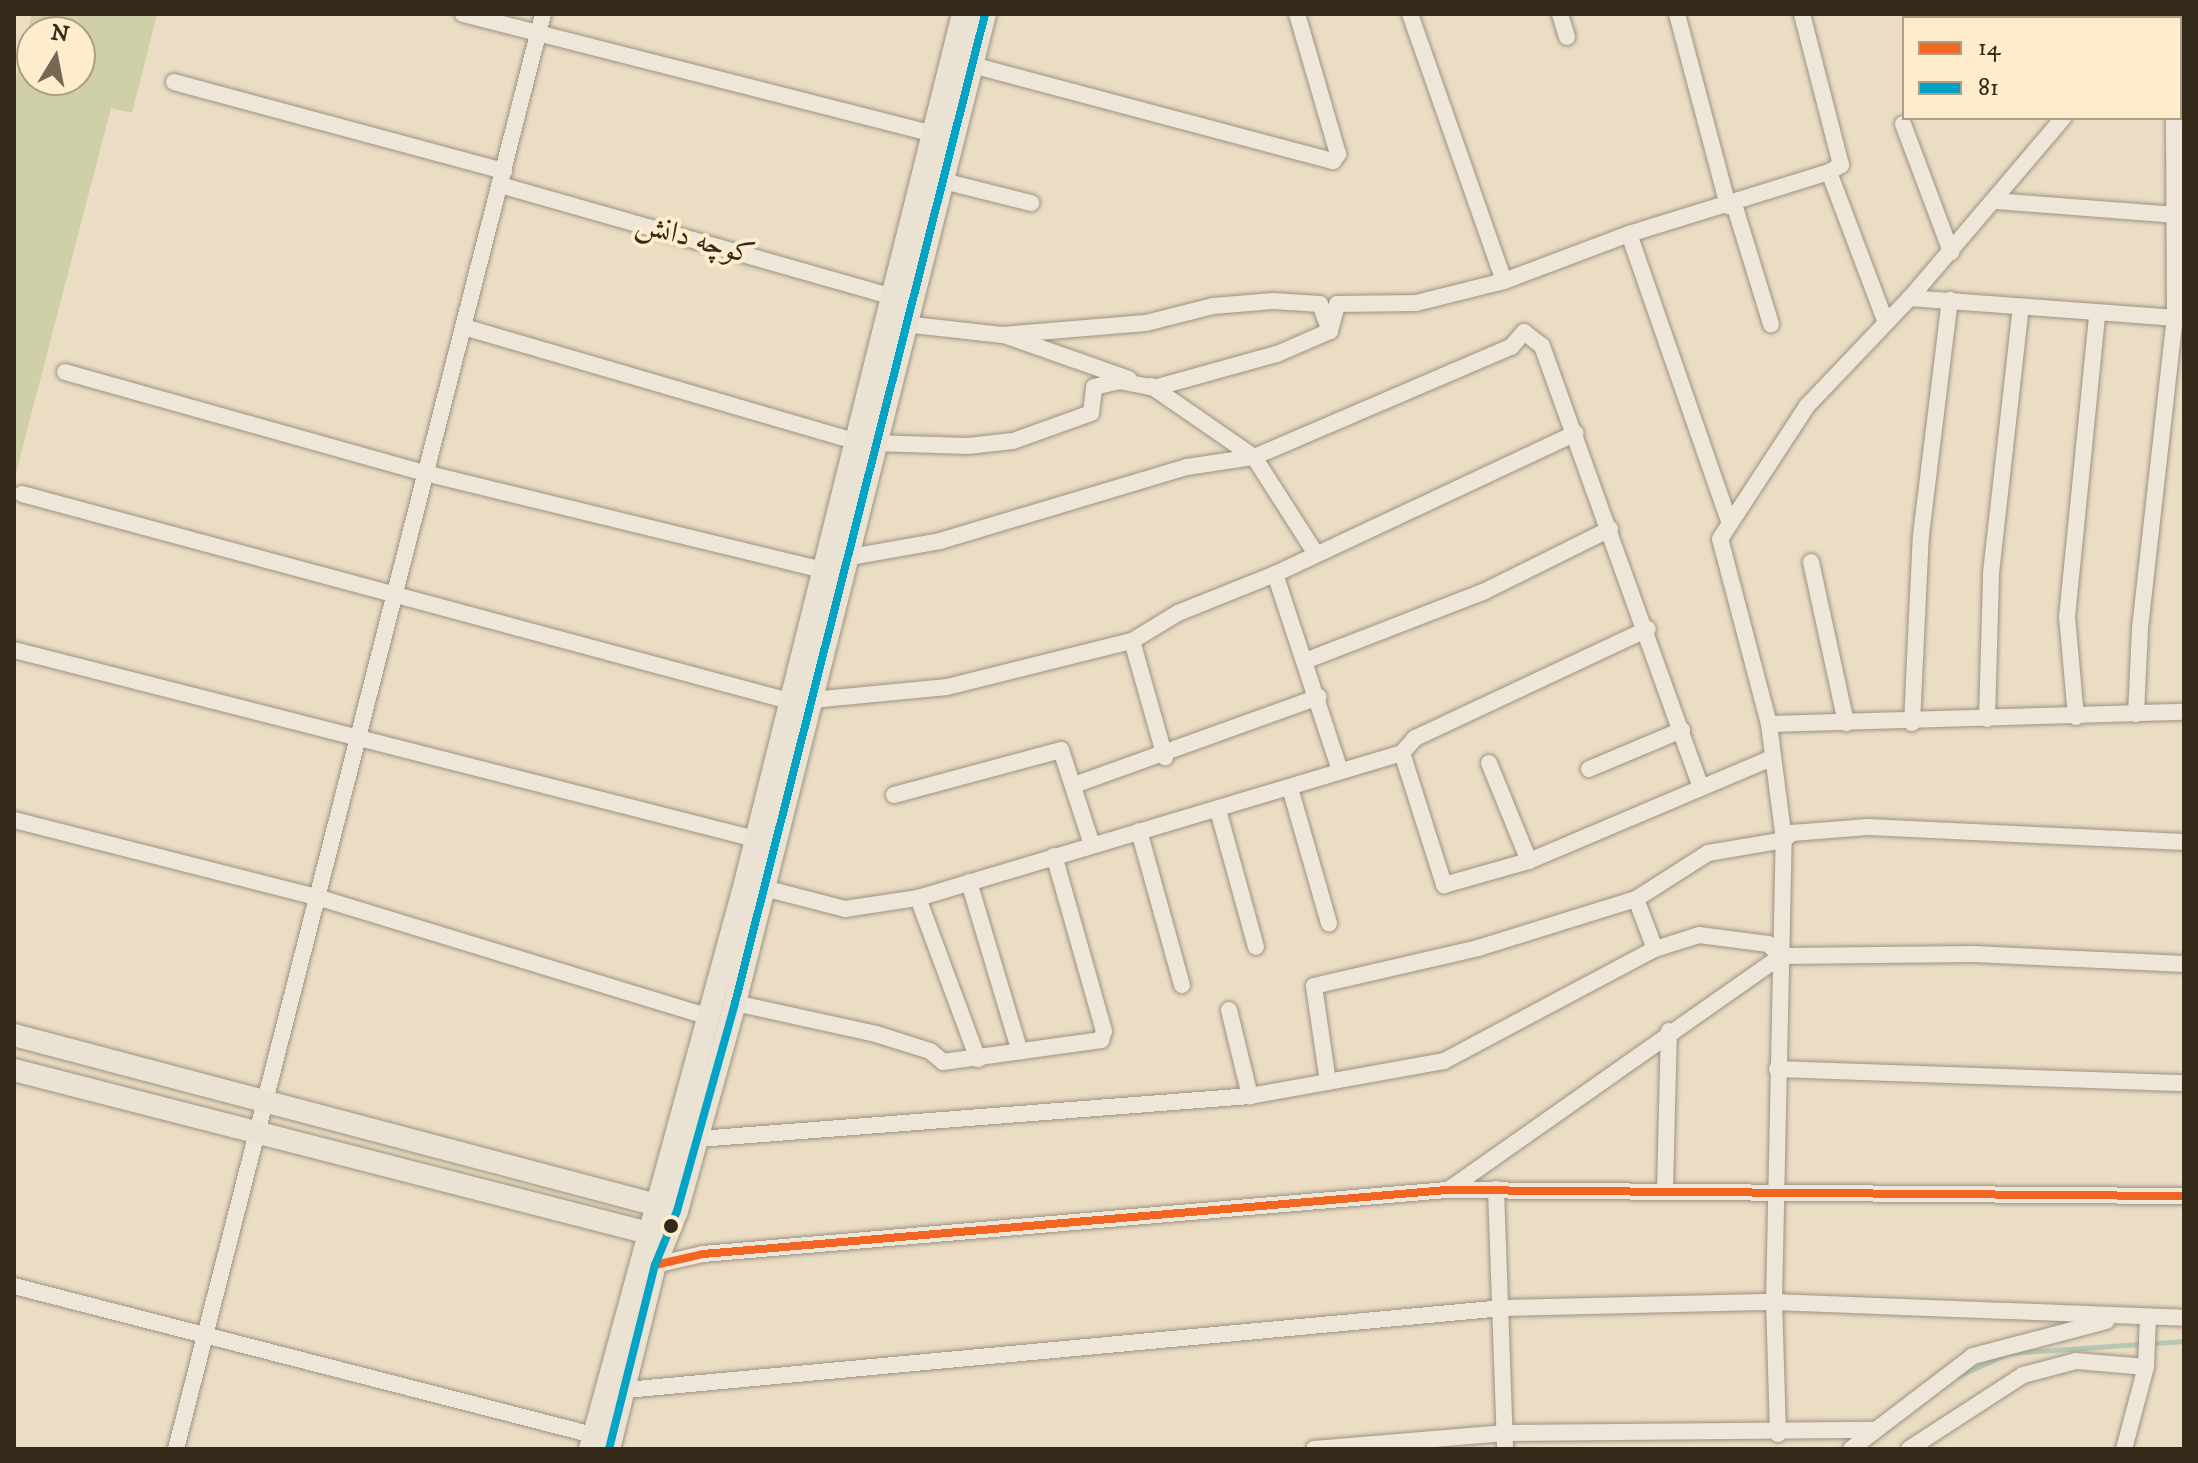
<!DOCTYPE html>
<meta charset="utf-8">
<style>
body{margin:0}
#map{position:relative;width:2198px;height:1463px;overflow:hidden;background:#ebddc3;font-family:"IM FELL DW Pica",Amiri,serif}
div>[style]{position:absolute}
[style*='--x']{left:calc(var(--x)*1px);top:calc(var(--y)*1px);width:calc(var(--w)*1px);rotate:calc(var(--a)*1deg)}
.green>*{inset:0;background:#d0d0a8}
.stream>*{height:5px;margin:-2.5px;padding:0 2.5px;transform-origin:2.5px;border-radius:2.5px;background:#b6c7b4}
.roads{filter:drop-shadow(0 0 2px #9b9282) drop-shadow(0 0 2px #9b9282)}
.minor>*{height:16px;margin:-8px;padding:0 8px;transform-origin:8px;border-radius:8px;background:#ede6d9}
.major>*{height:22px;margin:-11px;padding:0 11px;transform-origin:11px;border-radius:11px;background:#eae2d2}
.bus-1>*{height:8px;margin:-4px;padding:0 4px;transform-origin:4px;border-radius:4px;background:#f26522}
.bus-2>*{height:8px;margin:-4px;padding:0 4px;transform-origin:4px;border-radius:4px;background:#03a3c5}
.dots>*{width:22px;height:22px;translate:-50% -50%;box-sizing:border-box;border:4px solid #fdedcd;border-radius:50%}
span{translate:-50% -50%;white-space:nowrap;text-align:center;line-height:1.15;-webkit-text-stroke:8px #fdedcd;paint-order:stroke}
.street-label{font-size:30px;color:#35291a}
.frame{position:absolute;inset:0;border:16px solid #35291a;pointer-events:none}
.legend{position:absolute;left:1902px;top:16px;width:280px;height:104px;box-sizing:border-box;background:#fdedcd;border:2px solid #ad9f85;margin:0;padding:10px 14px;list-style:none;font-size:24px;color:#35291a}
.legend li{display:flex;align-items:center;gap:16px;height:40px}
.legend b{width:40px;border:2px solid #ad9f85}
.north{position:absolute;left:16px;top:16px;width:80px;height:80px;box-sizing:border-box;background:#fdedcd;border:2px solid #ad9f85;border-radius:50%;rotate:10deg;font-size:22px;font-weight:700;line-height:32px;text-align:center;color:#35291a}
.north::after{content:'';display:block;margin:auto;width:28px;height:36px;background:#756855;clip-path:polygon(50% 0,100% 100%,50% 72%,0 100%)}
</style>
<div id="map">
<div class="green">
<i style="clip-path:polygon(evenodd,32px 14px,157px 14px,132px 113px,111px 108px,16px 473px,14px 85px,32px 14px,32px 32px,80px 32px,80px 80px,32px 80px,32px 32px)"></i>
</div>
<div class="stream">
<i style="--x:1958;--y:1376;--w:56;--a:-24.3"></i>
<i style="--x:2009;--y:1353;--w:175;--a:-3.9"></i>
</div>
<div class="roads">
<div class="minor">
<i style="--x:463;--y:14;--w:486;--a:14.3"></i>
<i style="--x:1410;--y:14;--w:283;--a:70.6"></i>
<i style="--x:1560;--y:14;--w:24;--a:73"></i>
<i style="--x:1677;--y:14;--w:199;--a:75.1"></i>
<i style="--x:2069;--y:14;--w:10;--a:24"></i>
<i style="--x:2170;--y:14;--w:4;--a:90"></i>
<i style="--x:2128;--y:18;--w:4;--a:-63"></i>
<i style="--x:972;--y:65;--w:374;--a:14.9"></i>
<i style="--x:1333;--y:161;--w:9;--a:-54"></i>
<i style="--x:1338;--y:154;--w:146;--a:-106.3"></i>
<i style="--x:174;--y:82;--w:342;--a:15.1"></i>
<i style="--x:1903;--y:124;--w:137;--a:69.4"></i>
<i style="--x:1829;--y:172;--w:158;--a:69.3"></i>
<i style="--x:943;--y:181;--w:91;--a:14"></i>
<i style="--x:500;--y:185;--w:405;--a:15.9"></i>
<i style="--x:1995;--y:201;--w:184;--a:4.4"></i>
<i style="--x:1734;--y:204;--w:126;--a:72.9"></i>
<i style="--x:1629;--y:234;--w:307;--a:70.8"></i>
<i style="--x:1910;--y:298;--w:266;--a:4.3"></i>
<i style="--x:904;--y:324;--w:99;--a:6.4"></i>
<i style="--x:1002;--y:335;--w:144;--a:-4.8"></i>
<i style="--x:1146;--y:323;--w:69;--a:-14.2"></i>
<i style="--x:1213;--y:306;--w:60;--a:-4.8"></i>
<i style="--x:1273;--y:301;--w:47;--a:3.7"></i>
<i style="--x:1320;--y:304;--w:29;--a:70"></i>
<i style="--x:464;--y:327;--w:406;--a:16.3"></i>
<i style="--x:1007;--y:336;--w:129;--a:19.4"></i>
<i style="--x:65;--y:372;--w:374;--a:15.7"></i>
<i style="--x:425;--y:473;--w:410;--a:13.7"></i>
<i style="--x:1151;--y:386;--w:125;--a:34.6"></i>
<i style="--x:1254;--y:457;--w:115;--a:57.4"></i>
<i style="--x:872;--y:443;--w:96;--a:1.8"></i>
<i style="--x:968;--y:446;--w:45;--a:-6.3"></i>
<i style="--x:1013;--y:441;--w:83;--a:-19.7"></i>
<i style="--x:1091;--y:413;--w:26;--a:-83"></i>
<i style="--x:1094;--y:387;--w:26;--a:-13"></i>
<i style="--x:1119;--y:381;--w:36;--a:11"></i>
<i style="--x:1154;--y:388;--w:128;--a:-15.5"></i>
<i style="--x:1277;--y:354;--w:58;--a:-23.5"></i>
<i style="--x:1330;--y:331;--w:28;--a:-75"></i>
<i style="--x:1337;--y:304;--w:79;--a:-0.7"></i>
<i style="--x:1416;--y:303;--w:91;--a:-14"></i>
<i style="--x:1504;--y:281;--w:134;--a:-20.6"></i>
<i style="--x:1629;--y:234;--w:209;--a:-17.2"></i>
<i style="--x:1829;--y:172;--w:14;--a:-30"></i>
<i style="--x:1841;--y:165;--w:156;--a:-104.5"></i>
<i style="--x:22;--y:494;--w:794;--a:15.1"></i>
<i style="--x:845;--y:558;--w:97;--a:-10.1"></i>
<i style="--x:940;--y:541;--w:258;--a:-16.7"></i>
<i style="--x:1187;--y:467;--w:68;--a:-8.5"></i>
<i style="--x:1254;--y:457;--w:280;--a:-23.2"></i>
<i style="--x:1511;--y:347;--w:20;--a:-49"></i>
<i style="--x:1524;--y:332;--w:23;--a:38"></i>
<i style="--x:1542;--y:346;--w:468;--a:70.2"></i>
<i style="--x:1811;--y:562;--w:165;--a:77.7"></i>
<i style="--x:1275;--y:574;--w:206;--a:71.7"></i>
<i style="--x:1132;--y:641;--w:121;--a:74.1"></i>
<i style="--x:14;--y:650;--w:765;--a:14.31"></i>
<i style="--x:1305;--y:661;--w:191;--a:-21.2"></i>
<i style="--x:1483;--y:592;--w:142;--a:-26.4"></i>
<i style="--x:812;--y:700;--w:136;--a:-5.5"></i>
<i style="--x:947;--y:687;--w:191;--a:-14"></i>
<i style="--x:1132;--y:641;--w:54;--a:-31.3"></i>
<i style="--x:1178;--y:613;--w:105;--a:-21.9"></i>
<i style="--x:1275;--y:574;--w:332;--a:-25.1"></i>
<i style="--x:2136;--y:714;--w:86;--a:-87.3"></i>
<i style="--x:2140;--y:628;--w:312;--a:-83.6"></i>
<i style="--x:2175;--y:318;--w:200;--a:-90.3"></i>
<i style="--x:2076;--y:717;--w:100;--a:-95.1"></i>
<i style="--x:2067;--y:617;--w:303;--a:-84.3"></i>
<i style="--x:1987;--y:719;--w:146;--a:-88.4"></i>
<i style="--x:1991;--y:573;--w:268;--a:-83.6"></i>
<i style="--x:1912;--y:723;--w:188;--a:-87.3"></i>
<i style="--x:1921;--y:535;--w:237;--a:-83"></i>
<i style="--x:1769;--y:724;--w:415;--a:-1.7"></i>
<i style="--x:1402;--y:753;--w:139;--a:72.3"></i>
<i style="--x:1444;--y:885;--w:88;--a:-15.8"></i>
<i style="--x:1529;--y:861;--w:264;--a:-23"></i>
<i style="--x:1489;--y:763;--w:106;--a:67.8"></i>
<i style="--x:1589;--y:769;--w:101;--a:-22.8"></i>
<i style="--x:1074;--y:785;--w:260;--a:-19.8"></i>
<i style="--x:1290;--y:788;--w:141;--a:73.9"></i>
<i style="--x:894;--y:795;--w:173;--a:-15.1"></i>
<i style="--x:1061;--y:750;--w:100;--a:71.9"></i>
<i style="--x:1218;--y:810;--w:142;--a:74.5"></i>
<i style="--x:14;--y:820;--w:316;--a:14.3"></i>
<i style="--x:320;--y:898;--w:405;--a:17"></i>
<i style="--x:1139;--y:831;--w:160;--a:74.4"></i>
<i style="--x:969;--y:882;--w:177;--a:73.3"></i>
<i style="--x:764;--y:888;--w:84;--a:14.5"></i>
<i style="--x:845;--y:909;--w:74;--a:-8.6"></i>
<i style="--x:918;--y:898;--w:505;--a:-16.68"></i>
<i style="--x:1402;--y:753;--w:20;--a:-49"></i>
<i style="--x:1415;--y:738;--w:257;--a:-25.1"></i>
<i style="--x:918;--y:898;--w:172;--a:69.6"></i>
<i style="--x:1636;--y:899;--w:85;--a:-32.6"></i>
<i style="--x:1708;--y:853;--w:77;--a:-9.7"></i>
<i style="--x:1784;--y:840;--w:11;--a:-41"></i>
<i style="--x:1792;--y:833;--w:76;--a:-4.5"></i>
<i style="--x:1868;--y:827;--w:316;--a:2.7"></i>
<i style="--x:735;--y:1003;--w:144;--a:12.4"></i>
<i style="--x:876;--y:1034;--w:57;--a:17.5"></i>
<i style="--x:930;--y:1051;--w:17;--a:40"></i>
<i style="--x:943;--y:1062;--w:160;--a:-7.9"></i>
<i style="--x:1101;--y:1040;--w:9;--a:-72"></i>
<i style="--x:1104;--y:1031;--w:182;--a:-105.9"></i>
<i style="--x:1229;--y:1010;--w:89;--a:76.3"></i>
<i style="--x:1777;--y:1069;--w:407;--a:2"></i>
<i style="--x:1328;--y:1082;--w:97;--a:-98.3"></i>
<i style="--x:1314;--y:986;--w:168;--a:-13"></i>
<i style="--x:1478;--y:948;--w:165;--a:-17.2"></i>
<i style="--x:1636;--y:899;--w:53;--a:69.2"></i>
<i style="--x:699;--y:1139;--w:553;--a:-4.46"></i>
<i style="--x:1250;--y:1096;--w:197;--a:-10.2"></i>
<i style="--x:1444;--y:1061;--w:239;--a:-28"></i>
<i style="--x:1655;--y:949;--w:46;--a:-17.7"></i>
<i style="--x:1699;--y:935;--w:70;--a:7.4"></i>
<i style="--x:1768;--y:944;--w:18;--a:43"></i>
<i style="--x:1496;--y:1189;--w:260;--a:88"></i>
<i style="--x:1448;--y:1190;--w:407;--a:-35.1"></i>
<i style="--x:1781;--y:956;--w:193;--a:-0.6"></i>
<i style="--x:1974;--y:954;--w:210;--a:2.7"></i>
<i style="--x:1665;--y:1191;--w:160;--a:-88.6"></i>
<i style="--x:655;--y:1265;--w:49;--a:-12.9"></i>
<i style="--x:703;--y:1254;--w:746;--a:-4.92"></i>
<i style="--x:1446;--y:1190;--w:738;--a:0.47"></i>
<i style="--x:14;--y:1286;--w:598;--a:14.43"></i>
<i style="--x:626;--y:1390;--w:881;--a:-5.34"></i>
<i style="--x:1503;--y:1308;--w:271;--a:-1.3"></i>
<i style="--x:1774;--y:1302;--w:410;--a:2.2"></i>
<i style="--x:1778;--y:1434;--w:132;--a:-91.7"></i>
<i style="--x:1774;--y:1302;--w:462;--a:-88.8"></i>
<i style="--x:1784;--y:840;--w:117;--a:-97.4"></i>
<i style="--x:1769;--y:724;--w:191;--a:-104.8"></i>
<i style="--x:1720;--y:539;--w:159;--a:-56.8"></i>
<i style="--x:1807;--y:406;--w:149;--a:-46.4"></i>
<i style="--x:1910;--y:298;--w:236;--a:-49.6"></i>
<i style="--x:176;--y:1449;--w:1481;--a:-75.65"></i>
<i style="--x:1314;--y:1449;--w:192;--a:-4.8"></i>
<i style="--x:1505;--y:1433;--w:371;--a:-0.5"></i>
<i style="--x:1851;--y:1449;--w:153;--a:-37.3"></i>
<i style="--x:1973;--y:1356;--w:138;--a:-14.7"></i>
<i style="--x:1909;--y:1449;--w:136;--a:-33"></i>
<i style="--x:2023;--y:1375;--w:55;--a:-14.8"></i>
<i style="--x:2076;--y:1361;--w:70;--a:4.9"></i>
<i style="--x:2124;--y:1449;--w:85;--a:-75"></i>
<i style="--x:2146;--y:1367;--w:50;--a:-87.7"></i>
</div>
<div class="major">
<i style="--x:14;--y:1035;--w:681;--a:14.81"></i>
<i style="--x:14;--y:1070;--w:671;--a:14.41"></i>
<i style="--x:590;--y:1449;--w:587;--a:-74.68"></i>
<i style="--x:745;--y:883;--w:896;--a:-75.92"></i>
<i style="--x:609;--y:1449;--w:190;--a:-76"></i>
<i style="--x:655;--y:1265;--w:58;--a:-67.8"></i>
<i style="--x:677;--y:1211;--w:216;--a:-74.4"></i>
<i style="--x:735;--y:1003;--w:1020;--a:-75.81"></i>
</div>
</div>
<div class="bus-1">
<i style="--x:655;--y:1265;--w:49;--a:-12.9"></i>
<i style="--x:703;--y:1254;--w:746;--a:-4.92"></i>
<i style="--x:1446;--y:1190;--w:738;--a:0.47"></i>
</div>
<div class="bus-2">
<i style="--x:609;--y:1449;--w:190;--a:-76"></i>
<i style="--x:655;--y:1265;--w:58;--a:-67.8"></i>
<i style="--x:677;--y:1211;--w:216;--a:-74.4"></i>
<i style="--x:735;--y:1003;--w:1020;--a:-75.81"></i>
</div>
<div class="dots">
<i style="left:671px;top:1226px;background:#35291a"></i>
</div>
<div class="street-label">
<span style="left:695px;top:240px;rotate:16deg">کوچه دانش</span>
</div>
<div class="frame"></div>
<ul class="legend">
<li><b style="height:10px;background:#f26522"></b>14</li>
<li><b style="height:10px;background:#03a3c5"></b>81</li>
</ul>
<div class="north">N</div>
</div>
